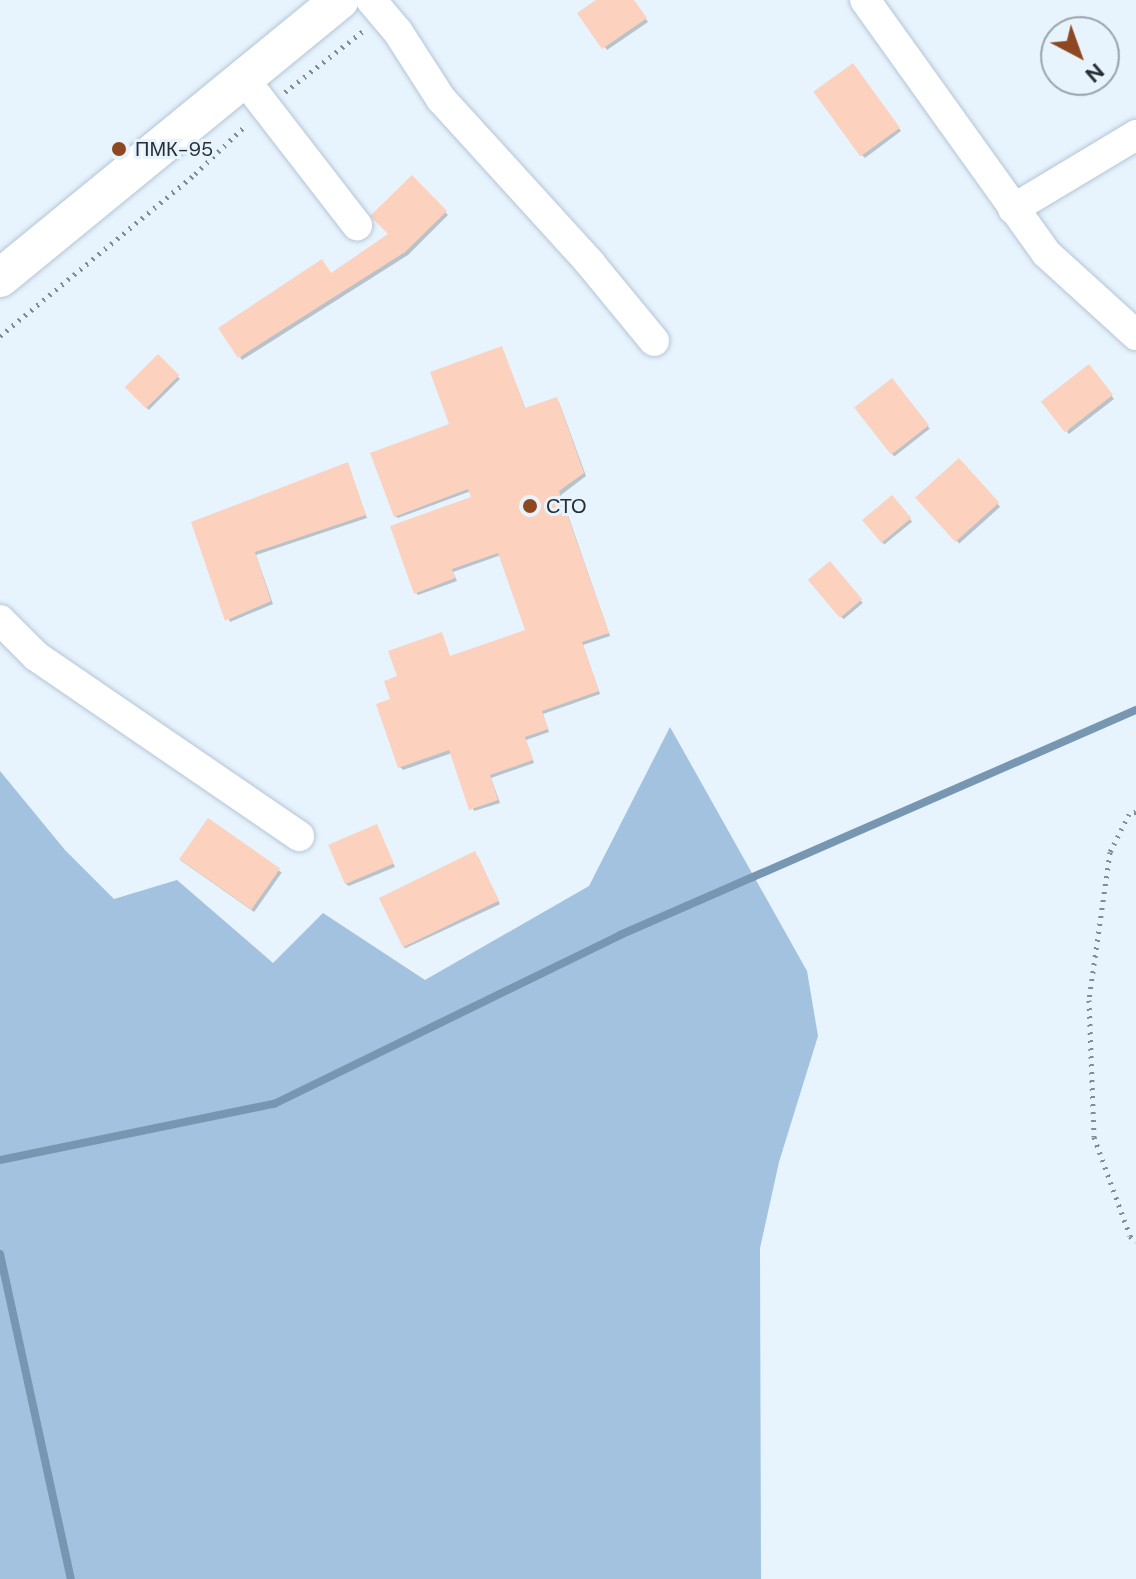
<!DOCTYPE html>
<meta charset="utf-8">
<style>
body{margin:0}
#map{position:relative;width:1136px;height:1579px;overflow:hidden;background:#e7f3fd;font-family:"DM Sans",sans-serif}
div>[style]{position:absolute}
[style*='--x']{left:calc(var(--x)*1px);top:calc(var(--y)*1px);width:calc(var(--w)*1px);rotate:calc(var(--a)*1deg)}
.forest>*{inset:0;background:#a2c2e0}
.shadow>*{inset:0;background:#0003;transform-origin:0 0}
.stream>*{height:8px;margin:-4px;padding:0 4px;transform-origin:4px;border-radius:4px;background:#7796b2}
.building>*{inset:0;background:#fcd2be;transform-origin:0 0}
.path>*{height:5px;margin-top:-2.5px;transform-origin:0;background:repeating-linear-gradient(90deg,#828c94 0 2px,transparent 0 8px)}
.roads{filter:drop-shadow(0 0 2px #b3c5d6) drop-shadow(0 0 2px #b3c5d6)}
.minor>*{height:30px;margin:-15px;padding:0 15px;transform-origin:15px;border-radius:15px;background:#fff}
.major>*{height:38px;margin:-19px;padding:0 19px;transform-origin:19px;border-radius:19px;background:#fff}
.dots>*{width:22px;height:22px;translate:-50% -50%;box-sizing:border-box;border:4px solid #e7f3fd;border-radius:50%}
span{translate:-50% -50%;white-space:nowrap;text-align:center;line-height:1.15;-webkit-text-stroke:6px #e7f3fd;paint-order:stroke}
.poi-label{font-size:20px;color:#262e34}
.left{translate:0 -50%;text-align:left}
.north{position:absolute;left:1040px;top:16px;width:80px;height:80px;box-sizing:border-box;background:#e7f3fd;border:2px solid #9aa4ad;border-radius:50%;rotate:139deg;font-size:22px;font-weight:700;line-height:32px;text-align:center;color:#262e34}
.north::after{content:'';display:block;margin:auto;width:28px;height:36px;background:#8e4821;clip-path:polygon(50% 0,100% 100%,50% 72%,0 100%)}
</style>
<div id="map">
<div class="forest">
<i style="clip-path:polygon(670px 727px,807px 971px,818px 1036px,779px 1162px,760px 1248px,761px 1579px,0 1579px,0 771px,65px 850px,114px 899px,177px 880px,273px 963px,323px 913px,425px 980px,589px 886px)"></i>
</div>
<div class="shadow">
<i style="clip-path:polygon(599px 0,633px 0,648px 22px,607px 50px,580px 13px)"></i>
<i style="clip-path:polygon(856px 69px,901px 131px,865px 158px,862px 155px)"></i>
<i style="clip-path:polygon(412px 178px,448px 215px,408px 255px,242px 360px,240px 357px,331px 275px,391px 234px)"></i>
<i style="clip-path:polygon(502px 348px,526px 410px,556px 399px,559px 402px,586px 476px,561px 495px,610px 636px,583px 645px,600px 694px,543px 714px,549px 732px,526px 740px,534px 763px,491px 778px,500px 803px,474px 811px,452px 753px,403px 770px,400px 767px,452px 666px,527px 631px,501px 555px,453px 572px,457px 581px,418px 595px,415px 592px,474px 498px,471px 491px,398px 518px,395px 516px)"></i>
<i style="left:158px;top:357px;width:31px;height:44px;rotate:45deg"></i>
<i style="clip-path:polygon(1091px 370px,1114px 399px,1069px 434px,1067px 432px)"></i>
<i style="left:894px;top:383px;width:58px;height:45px;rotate:52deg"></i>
<i style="left:958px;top:460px;width:63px;height:55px;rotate:48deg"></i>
<i style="clip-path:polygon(348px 465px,367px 518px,256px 555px,273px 604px,230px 622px,193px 523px)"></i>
<i style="left:892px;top:497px;width:32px;height:36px;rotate:51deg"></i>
<i style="left:830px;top:564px;width:51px;height:25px;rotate:50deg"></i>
<i style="left:208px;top:821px;width:90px;height:48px;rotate:35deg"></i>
<i style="clip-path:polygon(377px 827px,395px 867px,349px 886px,346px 884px)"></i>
<i style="left:478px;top:857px;width:52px;height:105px;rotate:65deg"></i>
</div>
<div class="stream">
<i style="--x:0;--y:1160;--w:280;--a:-11.6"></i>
<i style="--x:274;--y:1104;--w:385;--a:-26"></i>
<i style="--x:620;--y:935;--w:563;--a:-23.56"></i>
<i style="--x:0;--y:1254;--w:333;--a:77.7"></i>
</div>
<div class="building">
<i style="clip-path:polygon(596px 0,634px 0,647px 18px,602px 49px,577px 13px)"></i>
<i style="left:853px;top:63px;width:80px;height:49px;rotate:54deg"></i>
<i style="clip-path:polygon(412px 175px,447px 211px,405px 252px,238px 358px,218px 328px,322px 259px,331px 273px,388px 234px,370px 216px)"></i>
<i style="clip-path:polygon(502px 346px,525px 408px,557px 397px,584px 473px,559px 491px,609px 633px,582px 642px,599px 691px,542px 711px,548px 729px,525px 737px,533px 760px,490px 775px,498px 800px,469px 810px,449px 750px,398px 768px,376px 704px,390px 699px,384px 681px,397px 676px,388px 651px,442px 632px,450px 656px,525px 630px,498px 553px,452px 569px,455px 578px,414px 594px,390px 526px,471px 497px,468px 489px,394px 517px,370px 453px,449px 424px,430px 372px)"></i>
<i style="left:158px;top:354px;width:30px;height:47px;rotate:45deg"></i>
<i style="left:1089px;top:364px;width:39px;height:61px;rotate:52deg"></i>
<i style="left:892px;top:378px;width:60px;height:48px;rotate:52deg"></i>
<i style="left:959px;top:458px;width:60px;height:59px;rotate:48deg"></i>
<i style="clip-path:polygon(348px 462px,366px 515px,255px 552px,271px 601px,225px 621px,191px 522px)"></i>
<i style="left:892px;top:495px;width:30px;height:39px;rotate:50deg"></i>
<i style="left:830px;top:561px;width:50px;height:29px;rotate:50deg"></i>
<i style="left:208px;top:818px;width:88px;height:50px;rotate:35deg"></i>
<i style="left:377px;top:824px;width:43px;height:53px;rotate:67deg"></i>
<i style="left:475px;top:851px;width:55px;height:107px;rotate:64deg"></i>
</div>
<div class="path">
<i style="--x:285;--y:92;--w:99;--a:-38"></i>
<i style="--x:0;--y:336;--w:254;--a:-39.7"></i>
<i style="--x:195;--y:174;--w:72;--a:-43.9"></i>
<i style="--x:1136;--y:812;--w:7;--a:164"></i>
<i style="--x:1129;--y:814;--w:42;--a:116.6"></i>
<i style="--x:1110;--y:852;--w:149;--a:98.1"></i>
<i style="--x:1089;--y:1000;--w:137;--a:87.9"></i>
<i style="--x:1094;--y:1137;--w:105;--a:70"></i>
<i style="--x:1130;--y:1236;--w:8;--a:45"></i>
</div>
<div class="roads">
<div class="minor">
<i style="--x:371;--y:0;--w:42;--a:49.8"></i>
<i style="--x:398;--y:32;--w:80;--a:57.3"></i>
<i style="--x:441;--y:99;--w:222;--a:47.7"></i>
<i style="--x:590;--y:263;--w:101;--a:50.6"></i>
<i style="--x:865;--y:0;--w:311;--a:54.4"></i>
<i style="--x:1046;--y:253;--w:122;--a:42.3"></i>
<i style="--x:244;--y:79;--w:185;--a:52.3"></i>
<i style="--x:1013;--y:209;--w:144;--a:-31"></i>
<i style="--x:0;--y:620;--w:51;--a:45"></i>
<i style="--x:36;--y:656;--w:319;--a:34.4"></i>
</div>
<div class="major">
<i style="--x:0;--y:278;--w:439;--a:-39.3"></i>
</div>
</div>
<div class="dots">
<i style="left:119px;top:149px;background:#8e4821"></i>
<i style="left:530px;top:506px;background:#8e4821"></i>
</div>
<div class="poi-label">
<span class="left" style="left:135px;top:149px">ПМК-95</span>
<span class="left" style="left:546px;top:506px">СТО</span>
</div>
<div class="north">N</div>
</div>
